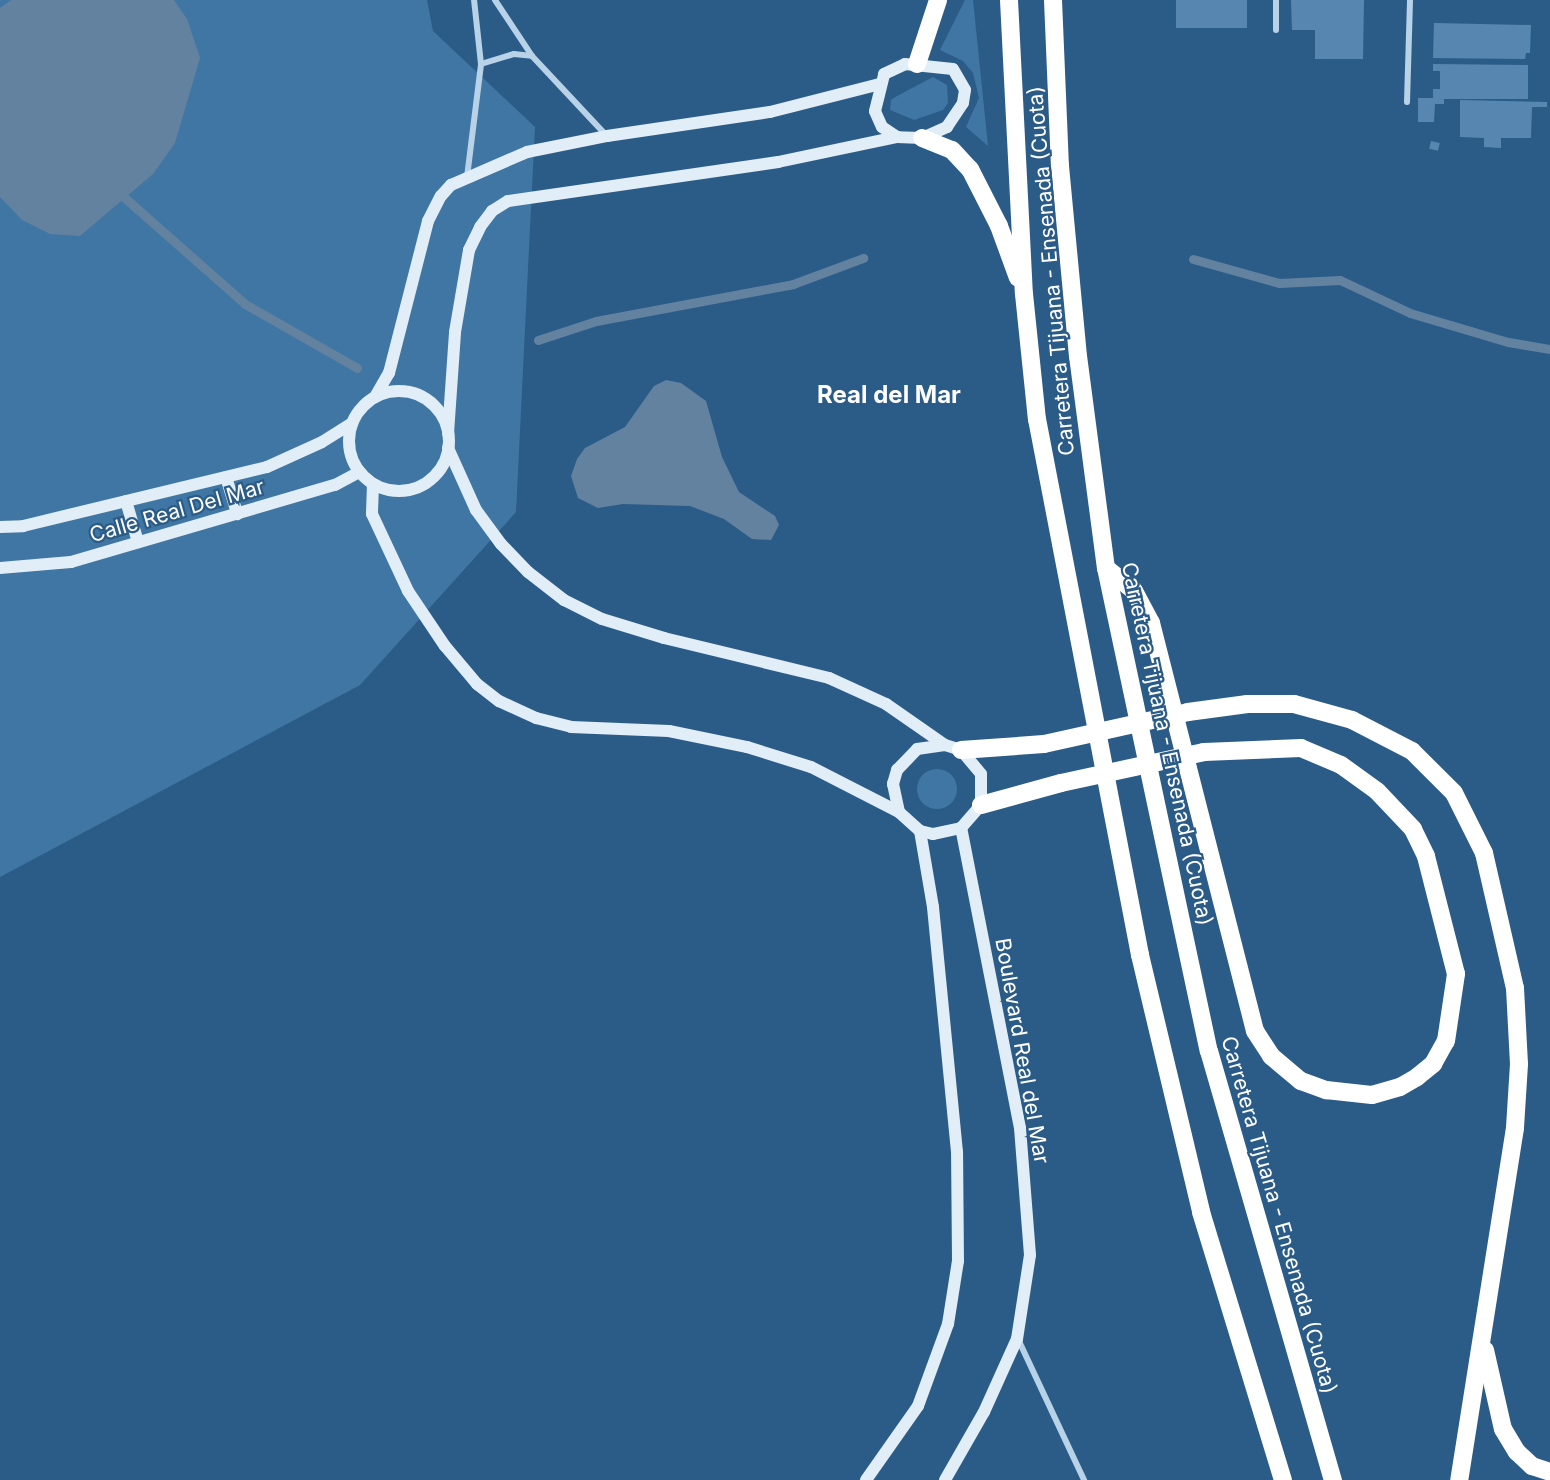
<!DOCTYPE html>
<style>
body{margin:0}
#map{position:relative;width:1550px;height:1480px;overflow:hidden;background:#2b5c88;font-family:Inter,sans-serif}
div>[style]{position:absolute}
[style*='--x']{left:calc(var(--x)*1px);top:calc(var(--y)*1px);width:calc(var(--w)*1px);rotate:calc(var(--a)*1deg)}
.green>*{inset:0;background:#4076a3}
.round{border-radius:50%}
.water>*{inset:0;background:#6282a0}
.stream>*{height:9px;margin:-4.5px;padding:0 4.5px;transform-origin:4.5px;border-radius:4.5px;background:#6282a0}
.building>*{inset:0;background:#5787b0;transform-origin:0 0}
.street>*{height:6px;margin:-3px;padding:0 3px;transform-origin:3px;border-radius:3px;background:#b8d2e8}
.secondary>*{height:12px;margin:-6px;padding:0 6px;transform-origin:6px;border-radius:6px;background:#e1edf7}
.secondary>.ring{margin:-6px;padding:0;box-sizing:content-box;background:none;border:12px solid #e1edf7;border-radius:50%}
.highway>*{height:18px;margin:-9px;padding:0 9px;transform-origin:9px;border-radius:9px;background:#fff}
.highway-bridge>*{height:18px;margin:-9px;padding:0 9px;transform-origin:9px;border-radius:9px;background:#fff}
span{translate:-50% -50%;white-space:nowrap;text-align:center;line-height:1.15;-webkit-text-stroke:4.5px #2b5c88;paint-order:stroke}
.street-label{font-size:21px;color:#fff}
.quarter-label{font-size:24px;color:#fff;font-weight:700}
</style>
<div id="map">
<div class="green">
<i style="clip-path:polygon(0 0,427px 0,433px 31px,535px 127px,516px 512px,360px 685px,0 877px)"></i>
<i style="clip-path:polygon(965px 0,973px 0,988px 146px,966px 127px,979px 98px,973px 73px,963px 61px,940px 50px)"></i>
<i style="clip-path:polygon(933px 77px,947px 85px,948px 103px,943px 110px,914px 120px,890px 110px,891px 100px,897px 96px)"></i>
<i class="round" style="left:917px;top:769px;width:40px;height:40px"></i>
</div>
<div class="water">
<i style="clip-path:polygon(11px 0,174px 0,187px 19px,200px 58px,175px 143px,153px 174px,80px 236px,50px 234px,22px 220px,0 197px,0 8px)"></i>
<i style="clip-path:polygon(666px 380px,681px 383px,706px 401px,722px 457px,739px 492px,775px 516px,779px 525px,771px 540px,752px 539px,724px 519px,690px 506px,623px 504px,598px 508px,578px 498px,571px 476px,577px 459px,585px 448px,625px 427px,654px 386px)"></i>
</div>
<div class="stream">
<i style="--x:117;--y:191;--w:171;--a:41.4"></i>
<i style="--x:245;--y:304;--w:129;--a:29.7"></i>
<i style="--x:1193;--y:259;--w:89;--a:15.6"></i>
<i style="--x:1279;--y:283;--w:61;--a:-2.8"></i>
<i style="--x:1340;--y:280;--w:77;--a:25.2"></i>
<i style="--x:1410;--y:313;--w:102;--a:16.5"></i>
<i style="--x:1508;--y:342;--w:43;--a:9.5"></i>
<i style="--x:538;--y:340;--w:61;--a:-18.1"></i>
<i style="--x:596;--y:321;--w:200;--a:-10.6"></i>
<i style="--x:793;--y:284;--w:75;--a:-20.4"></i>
</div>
<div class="building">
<i style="left:1176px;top:0;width:71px;height:28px"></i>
<i style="clip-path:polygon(1291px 0,1364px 0,1363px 59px,1315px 59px,1315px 30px,1292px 30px)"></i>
<i style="clip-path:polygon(1434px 23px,1531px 25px,1530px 53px,1526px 53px,1525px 59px,1433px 58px)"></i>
<i style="clip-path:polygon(1433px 64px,1528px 65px,1528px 99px,1444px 99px,1444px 104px,1435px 104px,1434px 122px,1418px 122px,1418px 98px,1433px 98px,1433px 89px,1440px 89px,1440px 71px,1433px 71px)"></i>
<i style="clip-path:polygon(1460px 100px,1547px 102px,1547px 107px,1532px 107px,1531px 138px,1501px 138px,1501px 148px,1484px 147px,1484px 138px,1460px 137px)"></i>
<i style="left:1431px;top:141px;width:9px;height:8px;rotate:13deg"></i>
</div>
<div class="street">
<i style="--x:495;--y:0;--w:67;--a:56.5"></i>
<i style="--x:532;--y:56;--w:108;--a:46.9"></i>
<i style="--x:1276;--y:30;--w:30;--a:-90"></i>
<i style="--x:481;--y:64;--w:34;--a:-17"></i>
<i style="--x:514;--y:54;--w:18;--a:6"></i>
<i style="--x:1407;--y:102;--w:102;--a:-88.3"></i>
<i style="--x:467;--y:177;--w:114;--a:-82.9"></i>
<i style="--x:481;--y:64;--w:64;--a:-96.2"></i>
<i style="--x:1018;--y:1339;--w:156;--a:64.9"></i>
</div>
<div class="secondary">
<i style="--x:905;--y:64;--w:48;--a:5.9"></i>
<i style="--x:953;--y:69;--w:24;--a:60"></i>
<i style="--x:965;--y:90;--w:13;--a:99"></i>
<i style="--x:963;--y:103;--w:29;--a:124"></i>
<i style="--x:947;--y:127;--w:27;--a:156"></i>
<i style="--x:922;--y:138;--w:25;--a:-178"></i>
<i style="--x:897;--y:137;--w:18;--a:-146"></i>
<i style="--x:882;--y:127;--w:17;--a:-114"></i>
<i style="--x:875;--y:111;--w:38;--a:-76"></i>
<i style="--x:884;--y:74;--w:23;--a:-25"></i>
<i class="ring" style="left:349px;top:391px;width:88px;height:88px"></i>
<i style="--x:375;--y:397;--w:28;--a:-60"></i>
<i style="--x:389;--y:373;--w:157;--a:-75.6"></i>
<i style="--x:428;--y:221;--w:28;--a:-63"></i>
<i style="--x:441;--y:196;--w:15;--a:-48"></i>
<i style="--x:451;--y:185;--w:83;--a:-23.5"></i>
<i style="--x:527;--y:152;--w:82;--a:-11.3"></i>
<i style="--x:607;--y:136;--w:165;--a:-8.4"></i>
<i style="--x:770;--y:112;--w:114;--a:-14.3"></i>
<i style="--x:448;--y:433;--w:101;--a:-86"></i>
<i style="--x:455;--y:332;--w:83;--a:-80.3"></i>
<i style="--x:469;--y:250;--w:25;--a:-64"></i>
<i style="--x:480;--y:227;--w:20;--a:-53"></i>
<i style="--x:492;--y:211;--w:19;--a:-32"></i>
<i style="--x:508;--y:201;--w:273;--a:-8.2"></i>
<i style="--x:778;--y:162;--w:122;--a:-11.9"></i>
<i style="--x:448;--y:448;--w:68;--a:65.7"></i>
<i style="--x:476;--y:510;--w:42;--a:53.7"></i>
<i style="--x:501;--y:544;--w:39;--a:46"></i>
<i style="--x:528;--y:572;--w:46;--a:37.9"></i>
<i style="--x:564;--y:600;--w:42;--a:26.6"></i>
<i style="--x:602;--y:619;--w:65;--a:17"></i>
<i style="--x:664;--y:638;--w:170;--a:13.6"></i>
<i style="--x:829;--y:678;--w:63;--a:24.5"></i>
<i style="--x:886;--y:704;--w:72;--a:34.8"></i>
<i style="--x:945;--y:745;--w:17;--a:17"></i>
<i style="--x:961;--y:750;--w:31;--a:50"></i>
<i style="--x:981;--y:774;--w:31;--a:90"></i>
<i style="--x:981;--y:805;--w:30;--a:131"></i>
<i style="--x:961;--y:828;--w:29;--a:168"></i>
<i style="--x:933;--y:834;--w:13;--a:-167"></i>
<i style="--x:920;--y:831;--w:28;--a:-138"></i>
<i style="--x:899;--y:812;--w:29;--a:-102"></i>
<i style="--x:893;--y:784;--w:15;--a:-74"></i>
<i style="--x:897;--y:770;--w:29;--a:-46"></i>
<i style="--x:917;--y:749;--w:28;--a:-8"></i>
<i style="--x:226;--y:477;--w:39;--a:73"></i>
<i style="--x:373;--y:484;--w:30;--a:92"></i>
<i style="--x:372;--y:514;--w:85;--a:64.9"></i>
<i style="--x:408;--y:591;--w:66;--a:56.1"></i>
<i style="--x:445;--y:646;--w:50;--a:49.9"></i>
<i style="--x:477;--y:684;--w:28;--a:38"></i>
<i style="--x:499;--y:701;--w:41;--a:24.7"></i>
<i style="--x:536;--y:718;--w:36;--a:14"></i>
<i style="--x:571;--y:727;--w:98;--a:2.3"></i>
<i style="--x:669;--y:731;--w:80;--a:11.6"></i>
<i style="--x:747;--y:747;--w:67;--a:17.4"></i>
<i style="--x:811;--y:767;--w:99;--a:27.1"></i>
<i style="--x:126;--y:501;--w:43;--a:73.7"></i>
<i style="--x:0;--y:527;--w:23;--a:-2"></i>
<i style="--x:23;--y:526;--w:251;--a:-13.6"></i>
<i style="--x:267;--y:467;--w:60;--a:-24.4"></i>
<i style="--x:322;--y:442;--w:36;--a:-32"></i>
<i style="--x:0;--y:568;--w:71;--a:-4.8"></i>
<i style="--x:71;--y:562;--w:275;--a:-16.3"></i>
<i style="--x:335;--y:485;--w:27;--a:-28"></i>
<i style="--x:866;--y:1480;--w:90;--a:-54.9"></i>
<i style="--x:918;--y:1406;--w:87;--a:-69.9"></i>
<i style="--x:948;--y:1324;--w:64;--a:-81"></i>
<i style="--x:958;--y:1261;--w:109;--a:-90.5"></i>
<i style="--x:957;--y:1152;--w:246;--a:-95.6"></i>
<i style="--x:933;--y:907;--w:77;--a:-99.7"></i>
<i style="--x:945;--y:1480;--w:78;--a:-60.2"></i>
<i style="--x:984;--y:1412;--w:80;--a:-65.7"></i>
<i style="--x:1017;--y:1339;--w:85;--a:-81.2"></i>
<i style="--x:1030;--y:1255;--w:127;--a:-94.5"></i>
<i style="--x:1020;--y:1128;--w:306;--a:-101.1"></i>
</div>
<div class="highway">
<i style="--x:1009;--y:0;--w:294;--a:87.1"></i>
<i style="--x:1024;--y:294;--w:126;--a:84.1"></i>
<i style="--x:1037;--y:419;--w:546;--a:79.12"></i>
<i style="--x:1140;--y:955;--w:264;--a:76.6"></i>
<i style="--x:1201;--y:1212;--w:280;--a:73"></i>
<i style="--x:1053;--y:0;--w:166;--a:87.6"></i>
<i style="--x:1060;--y:166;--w:191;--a:84.6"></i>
<i style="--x:1078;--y:356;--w:214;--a:82.5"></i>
<i style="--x:1106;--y:568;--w:494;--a:78"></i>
<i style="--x:1209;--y:1051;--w:447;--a:73.9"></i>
<i style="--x:917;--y:64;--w:67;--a:-71.8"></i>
<i style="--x:922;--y:138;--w:32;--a:22"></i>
<i style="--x:952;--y:150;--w:26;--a:47"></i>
<i style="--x:970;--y:169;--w:64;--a:63"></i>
<i style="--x:999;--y:226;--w:55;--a:69.9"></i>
<i style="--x:1106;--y:568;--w:36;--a:39"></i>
<i style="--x:1134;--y:591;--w:36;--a:62"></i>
<i style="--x:1151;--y:623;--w:421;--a:75.7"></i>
<i style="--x:1255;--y:1031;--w:30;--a:57"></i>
<i style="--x:1271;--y:1056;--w:39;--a:40"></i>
<i style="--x:1301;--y:1081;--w:27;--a:20"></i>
<i style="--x:1326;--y:1090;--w:46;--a:6.2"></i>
<i style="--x:1372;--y:1095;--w:29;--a:-16"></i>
<i style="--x:1400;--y:1087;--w:20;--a:-30"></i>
<i style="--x:1417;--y:1077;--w:21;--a:-39"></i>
<i style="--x:1433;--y:1064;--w:26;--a:-61"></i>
<i style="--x:1446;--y:1041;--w:68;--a:-81.5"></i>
<i style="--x:1456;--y:974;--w:122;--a:-104.3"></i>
<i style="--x:1426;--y:856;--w:30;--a:-116"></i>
<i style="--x:1413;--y:829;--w:52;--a:-133.5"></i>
<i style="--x:1377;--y:791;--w:44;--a:-144.2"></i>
<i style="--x:1341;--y:765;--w:43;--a:-157"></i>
<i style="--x:1301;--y:748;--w:97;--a:177.6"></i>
<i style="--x:1188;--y:712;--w:60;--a:-7.7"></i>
<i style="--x:1247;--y:704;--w:47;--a:0"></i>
<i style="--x:1294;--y:704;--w:60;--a:15.4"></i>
<i style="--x:1352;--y:720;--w:68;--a:27.3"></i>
<i style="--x:1412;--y:751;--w:59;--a:45"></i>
<i style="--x:1454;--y:793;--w:67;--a:63.4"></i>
<i style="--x:1484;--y:853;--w:139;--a:77.1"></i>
<i style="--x:1515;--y:988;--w:76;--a:87"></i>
<i style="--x:1519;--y:1064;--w:64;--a:93.6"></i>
<i style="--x:1515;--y:1128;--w:356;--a:99"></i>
<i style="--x:961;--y:750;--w:83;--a:-4.1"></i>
<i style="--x:981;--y:805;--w:83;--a:-15.4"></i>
<i style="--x:1485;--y:1350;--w:81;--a:77.2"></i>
<i style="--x:1503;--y:1429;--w:27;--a:59"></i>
<i style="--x:1517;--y:1452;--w:21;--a:43"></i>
<i style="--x:1532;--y:1466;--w:19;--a:18"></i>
</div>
<div class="highway-bridge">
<i style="--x:1044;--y:744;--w:148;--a:-12.5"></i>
<i style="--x:1061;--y:783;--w:146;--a:-12.2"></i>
</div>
<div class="street-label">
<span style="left:1051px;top:271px;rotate:-95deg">Carretera Tijuana - Ensenada (Cuota)</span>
<span style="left:177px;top:511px;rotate:-16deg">Calle Real Del Mar</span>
<span style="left:1167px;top:744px;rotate:78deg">Carretera Tijuana - Ensenada (Cuota)</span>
<span style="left:1022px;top:1051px;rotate:80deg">Boulevard Real del Mar</span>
<span style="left:1279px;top:1215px;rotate:74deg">Carretera Tijuana - Ensenada (Cuota)</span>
</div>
<div class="quarter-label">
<span style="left:889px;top:395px">Real del Mar</span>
</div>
</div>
